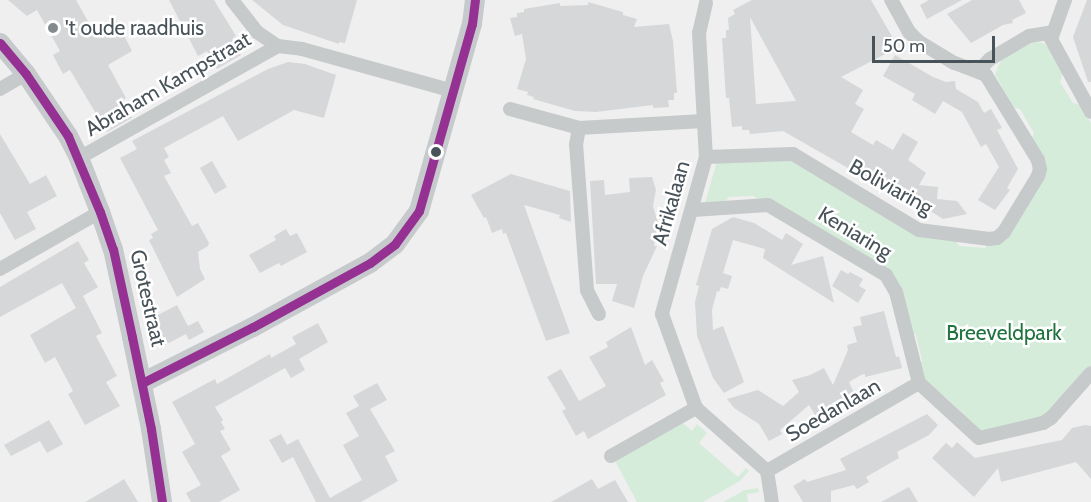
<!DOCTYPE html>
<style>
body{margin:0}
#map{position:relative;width:1091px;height:502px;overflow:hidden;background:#efefef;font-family:Cabin,sans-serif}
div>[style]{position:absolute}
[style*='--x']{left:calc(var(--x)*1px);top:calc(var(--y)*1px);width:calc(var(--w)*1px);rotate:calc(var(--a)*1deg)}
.green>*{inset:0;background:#d5ecdb}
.building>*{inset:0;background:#d5d7d8;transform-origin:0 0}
.street>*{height:14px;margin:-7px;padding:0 7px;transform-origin:7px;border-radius:7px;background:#c7caca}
.secondary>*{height:20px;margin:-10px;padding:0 10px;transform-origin:10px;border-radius:10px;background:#c7cacc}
.bus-1>*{height:9px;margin:-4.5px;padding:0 4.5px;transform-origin:4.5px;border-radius:4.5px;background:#953192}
.dots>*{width:16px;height:16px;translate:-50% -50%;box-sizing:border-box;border:3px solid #fff;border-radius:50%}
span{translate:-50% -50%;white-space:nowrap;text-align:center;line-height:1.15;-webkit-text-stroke:5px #fff;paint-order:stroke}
.poi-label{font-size:21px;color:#485359}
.left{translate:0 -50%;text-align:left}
.street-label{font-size:21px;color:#485359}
.park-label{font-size:21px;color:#20733e}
.scale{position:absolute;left:872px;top:36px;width:123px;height:27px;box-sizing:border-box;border:3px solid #485359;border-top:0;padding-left:8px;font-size:18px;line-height:21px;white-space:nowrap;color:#485359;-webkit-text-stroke:4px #fff;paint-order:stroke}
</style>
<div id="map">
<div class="green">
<i style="clip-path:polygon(1034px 42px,1043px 43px,1051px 50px,1063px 74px,1060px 82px,1073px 103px,1081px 105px,1091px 123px,1091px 367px,1048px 415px,986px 433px,965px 422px,965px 415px,944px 396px,937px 396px,927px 387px,919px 366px,922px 361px,916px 335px,910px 331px,899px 286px,753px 196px,729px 197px,725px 202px,705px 203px,717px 161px,788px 157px,919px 235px,955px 240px,959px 246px,985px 248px,1043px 177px,1031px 141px,1034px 133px,1020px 109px,1013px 107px,995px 74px,1002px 58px)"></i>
<i style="clip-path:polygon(683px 423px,692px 431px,697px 424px,707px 433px,699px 443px,738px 477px,746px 468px,749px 471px,740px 481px,703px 502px,637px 502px,615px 461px)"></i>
<i style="clip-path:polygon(758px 488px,759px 492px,747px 494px,748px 502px,723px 502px,745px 490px)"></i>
</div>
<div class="building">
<i style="clip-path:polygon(8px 0,76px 0,94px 32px,116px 20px,132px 51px,108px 65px,126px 98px,123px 100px,132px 118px,107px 132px,70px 70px,63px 74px,53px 55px,60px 51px,37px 10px,27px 16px)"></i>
<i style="clip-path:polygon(169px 0,214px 0,236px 36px,232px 39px,241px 55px,217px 69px,207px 51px,198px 56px)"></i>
<i style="clip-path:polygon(252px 0,357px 0,345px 43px,339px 42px,339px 44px,283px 25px)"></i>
<i style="clip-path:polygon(evenodd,752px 0,871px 0,894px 40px,891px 42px,895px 49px,841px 77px,863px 90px,855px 104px,864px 109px,851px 132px,873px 145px,876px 140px,893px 150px,903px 133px,918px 142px,908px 160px,926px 173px,919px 185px,938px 187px,937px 199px,957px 201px,967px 214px,943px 219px,897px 190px,895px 192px,870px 177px,869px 180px,783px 131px,750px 134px,749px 130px,742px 130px,742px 126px,732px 127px,729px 98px,726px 98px,722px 38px,726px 38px,726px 30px,729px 30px,728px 18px,735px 14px,733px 10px,752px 0,750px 17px,796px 101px,756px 104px,750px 17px)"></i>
<i style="clip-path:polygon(929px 0,962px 0,927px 19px,920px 5px)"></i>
<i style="clip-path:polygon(972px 0,1019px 0,1026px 13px,1012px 20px,1013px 23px,1003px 25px,971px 43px,947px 14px)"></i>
<i style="clip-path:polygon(1087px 0,1091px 0,1091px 82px,1088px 82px,1073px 37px)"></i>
<i style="clip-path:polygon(588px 2px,623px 12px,623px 15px,637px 19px,634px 27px,669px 24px,673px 41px,677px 93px,674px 93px,674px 100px,668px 100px,669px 107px,653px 108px,653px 105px,596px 112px,575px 111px,533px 99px,534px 97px,527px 95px,528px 92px,517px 89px,526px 59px,522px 34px,515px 36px,510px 18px,517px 17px,517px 13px,524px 12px,524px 9px,560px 3px,560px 6px,588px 5px)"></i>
<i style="clip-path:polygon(895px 55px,933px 77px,946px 82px,955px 81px,956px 89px,978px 102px,984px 113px,991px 109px,1002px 128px,997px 130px,1018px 169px,1007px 188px,1010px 190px,995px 210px,978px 200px,999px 167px,986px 144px,981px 147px,962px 112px,943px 101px,935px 114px,912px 100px,915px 94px,883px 76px)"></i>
<i style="clip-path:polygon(288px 62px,305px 64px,336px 75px,324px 118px,294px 110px,238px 141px,223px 116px,164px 148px,169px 157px,164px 160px,171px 173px,164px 176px,192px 226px,198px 223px,209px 243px,208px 246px,198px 252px,200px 269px,205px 279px,177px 297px,149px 240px,153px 238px,151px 234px,158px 230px,120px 158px,137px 149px,132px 141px,268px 69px)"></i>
<i style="clip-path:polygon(0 134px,30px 184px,46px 175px,57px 196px,27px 212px,36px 229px,15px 240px,0 213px)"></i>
<i style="left:212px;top:161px;width:30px;height:14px;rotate:60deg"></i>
<i style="clip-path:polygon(511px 174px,570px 191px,571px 222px,559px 218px,560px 215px,524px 205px,570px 333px,546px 341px,506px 233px,503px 234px,502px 229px,492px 233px,486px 217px,484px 218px,471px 195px)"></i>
<i style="clip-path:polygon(652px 177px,656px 190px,653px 206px,658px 223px,654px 246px,657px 246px,643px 276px,634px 308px,612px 301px,617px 284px,596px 284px,590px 181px,604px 180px,605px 195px,630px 192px,629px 178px)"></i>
<i style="clip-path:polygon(733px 217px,754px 223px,782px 240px,786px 233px,803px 244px,791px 265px,823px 256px,834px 303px,763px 258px,765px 249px,733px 240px,723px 273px,732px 276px,728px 289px,721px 287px,719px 292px,717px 291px,712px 310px,713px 330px,723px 326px,744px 382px,724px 393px,713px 378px,697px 336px,695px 302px,699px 286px,696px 285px,712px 229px)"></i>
<i style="clip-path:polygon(286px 229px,290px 236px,297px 233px,307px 252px,281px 266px,279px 263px,260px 273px,249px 255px,276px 240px,274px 236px)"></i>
<i style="clip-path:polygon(78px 241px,89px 260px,84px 263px,98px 287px,83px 296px,102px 333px,96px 336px,117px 376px,106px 382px,120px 406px,85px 425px,68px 394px,73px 391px,55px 357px,45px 363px,30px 335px,76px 308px,62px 283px,0 317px,0 287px)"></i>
<i style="clip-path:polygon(841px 270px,848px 274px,850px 272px,863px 279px,859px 286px,866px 290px,858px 303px,832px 286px)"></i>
<i style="clip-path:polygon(177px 305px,188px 326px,198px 321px,204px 332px,189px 340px,186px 334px,163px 346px,154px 329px,160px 325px,156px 316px)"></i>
<i style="clip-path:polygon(884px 311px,896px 357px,899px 356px,902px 368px,865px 377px,865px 374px,861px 375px,849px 382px,854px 393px,815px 415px,809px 405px,780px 430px,782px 434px,769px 441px,759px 424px,734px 408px,727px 399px,758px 390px,783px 406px,799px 392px,792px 380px,810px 375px,824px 368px,833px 385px,848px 350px,847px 345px,857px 342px,853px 327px,862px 325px,860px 317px)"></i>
<i style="clip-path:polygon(318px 323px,328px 342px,299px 359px,305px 370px,291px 378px,285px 368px,215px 407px,223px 420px,221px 422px,225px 429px,220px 431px,231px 450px,221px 456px,240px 490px,219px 502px,191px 502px,186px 493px,201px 485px,182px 452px,195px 444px,172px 402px,215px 379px,217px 384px,270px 354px,271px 358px,296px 344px,292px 337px)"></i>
<i style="clip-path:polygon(631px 327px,645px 365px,652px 360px,664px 381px,660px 383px,666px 395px,588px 439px,584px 431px,576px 436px,562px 411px,566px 409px,547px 377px,561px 369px,579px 401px,606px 386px,589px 357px,608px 347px,606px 342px)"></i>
<i style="clip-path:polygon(377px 383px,387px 400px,370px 409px,395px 451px,385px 456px,398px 481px,361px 502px,316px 502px,293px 457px,282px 463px,269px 440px,281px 434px,287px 445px,298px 439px,330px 498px,362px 480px,343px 445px,359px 436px,346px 413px,359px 406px,353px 396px)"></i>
<i style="clip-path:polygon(927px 414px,938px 425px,929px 435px,897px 452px,899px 458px,866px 477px,869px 482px,857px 489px,854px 485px,831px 491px,831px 502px,803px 502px,793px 486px,805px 479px,807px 482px,846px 470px,840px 459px)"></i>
<i style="clip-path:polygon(49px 420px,63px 444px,47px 453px,40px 441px,11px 456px,4px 445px)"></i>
<i style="clip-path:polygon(1085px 425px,1091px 426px,1091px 479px,1076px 462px,1001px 482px,998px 468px,974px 497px,932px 458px,946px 443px,952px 448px,957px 442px,975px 458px,1062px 440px,1072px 428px)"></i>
<i style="clip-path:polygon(124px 479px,138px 502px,85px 502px,118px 483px)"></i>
<i style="clip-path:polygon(592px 479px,598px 489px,615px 480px,628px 502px,551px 502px)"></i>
<i style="clip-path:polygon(909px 487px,918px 502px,881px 502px)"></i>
</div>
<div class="street">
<i style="--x:232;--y:0;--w:41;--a:52"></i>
<i style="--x:257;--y:32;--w:25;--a:34"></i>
<i style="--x:1065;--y:0;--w:41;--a:109.7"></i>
<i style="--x:1051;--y:39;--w:83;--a:61.3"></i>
<i style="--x:706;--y:3;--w:31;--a:103"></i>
<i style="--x:699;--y:33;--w:124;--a:86.8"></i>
<i style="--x:706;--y:157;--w:163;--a:105.7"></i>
<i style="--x:662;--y:314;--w:100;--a:70.1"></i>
<i style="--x:696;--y:408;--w:95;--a:41.6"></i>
<i style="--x:767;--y:471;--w:31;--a:81"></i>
<i style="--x:978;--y:71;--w:17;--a:-45"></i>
<i style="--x:990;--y:59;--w:45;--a:-30.5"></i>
<i style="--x:1029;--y:36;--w:24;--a:-9"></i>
<i style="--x:0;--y:89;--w:30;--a:-30"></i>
<i style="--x:510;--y:109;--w:72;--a:15.4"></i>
<i style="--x:706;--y:157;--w:87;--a:-2"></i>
<i style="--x:793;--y:154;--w:147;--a:31.1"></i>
<i style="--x:919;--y:230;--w:71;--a:7.3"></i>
<i style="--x:989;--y:239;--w:8;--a:-7"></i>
<i style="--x:997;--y:238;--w:9;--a:-41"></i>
<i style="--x:1004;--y:232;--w:66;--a:-58.7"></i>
<i style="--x:1038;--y:176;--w:7;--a:-74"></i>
<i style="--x:1040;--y:169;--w:9;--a:-103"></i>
<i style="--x:1038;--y:160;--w:100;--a:-121.5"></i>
<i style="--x:986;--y:75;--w:34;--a:-159"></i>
<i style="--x:954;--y:63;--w:42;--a:-148.6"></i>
<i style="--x:918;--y:41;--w:13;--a:-135"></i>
<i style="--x:909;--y:32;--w:37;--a:-119"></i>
<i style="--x:79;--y:158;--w:228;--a:-29.4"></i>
<i style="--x:278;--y:46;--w:24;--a:7"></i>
<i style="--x:302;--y:49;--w:157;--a:15.5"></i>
<i style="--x:693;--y:210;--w:75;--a:-3.8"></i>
<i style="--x:768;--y:205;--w:137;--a:30.7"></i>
<i style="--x:886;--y:275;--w:20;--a:60"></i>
<i style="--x:896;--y:292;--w:94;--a:75.8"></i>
<i style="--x:919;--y:383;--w:81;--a:42.5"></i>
<i style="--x:979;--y:438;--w:66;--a:-13.2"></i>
<i style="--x:1043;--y:423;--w:9;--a:-32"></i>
<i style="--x:1051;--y:418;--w:60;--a:-48.4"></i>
<i style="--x:0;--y:269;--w:115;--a:-29.7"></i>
<i style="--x:599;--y:314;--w:27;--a:-117"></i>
<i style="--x:587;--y:290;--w:145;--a:-94.3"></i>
<i style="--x:576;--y:145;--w:17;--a:-80"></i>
<i style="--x:579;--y:128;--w:125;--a:-3.2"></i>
<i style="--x:611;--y:456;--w:98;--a:-29.5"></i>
<i style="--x:767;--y:471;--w:176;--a:-30.1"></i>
</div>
<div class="secondary">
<i style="--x:0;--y:43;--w:40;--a:50"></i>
<i style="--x:26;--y:74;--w:75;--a:55.9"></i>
<i style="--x:68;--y:136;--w:25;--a:63"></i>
<i style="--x:79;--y:158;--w:58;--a:68.7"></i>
<i style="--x:100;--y:212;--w:39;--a:71"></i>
<i style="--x:113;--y:249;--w:90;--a:77.8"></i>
<i style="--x:132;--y:337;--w:94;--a:78.3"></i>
<i style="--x:151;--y:429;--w:74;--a:81.4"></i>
<i style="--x:142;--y:383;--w:124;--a:-26.8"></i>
<i style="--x:253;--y:327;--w:133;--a:-28.7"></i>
<i style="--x:370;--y:263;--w:31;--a:-37"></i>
<i style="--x:395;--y:244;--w:41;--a:-54"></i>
<i style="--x:419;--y:211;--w:194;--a:-74.2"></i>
<i style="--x:472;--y:24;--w:24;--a:-83"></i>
</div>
<div class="bus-1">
<i style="--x:0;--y:43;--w:40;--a:50"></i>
<i style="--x:26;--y:74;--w:75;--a:55.9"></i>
<i style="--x:68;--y:136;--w:82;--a:67.2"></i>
<i style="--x:100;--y:212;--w:39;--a:71"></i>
<i style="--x:113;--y:249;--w:90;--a:77.8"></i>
<i style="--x:132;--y:337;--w:94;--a:78.3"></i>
<i style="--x:151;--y:429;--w:74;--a:81.4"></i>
<i style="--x:142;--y:383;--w:124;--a:-26.8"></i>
<i style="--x:253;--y:327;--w:133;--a:-28.7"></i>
<i style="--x:370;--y:263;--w:31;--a:-37"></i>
<i style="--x:395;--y:244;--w:41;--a:-54"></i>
<i style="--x:419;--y:211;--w:194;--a:-74.2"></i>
<i style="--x:472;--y:24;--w:24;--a:-83"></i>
</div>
<div class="dots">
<i style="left:53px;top:28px;background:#828a8e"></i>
<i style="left:436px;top:152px;background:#485359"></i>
</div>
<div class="poi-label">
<span class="left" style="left:65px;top:28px">'t oude raadhuis</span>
</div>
<div class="street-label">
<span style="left:168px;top:84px;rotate:-30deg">Abraham Kampstraat</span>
<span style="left:891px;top:187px;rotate:29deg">Boliviaring</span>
<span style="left:671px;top:203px;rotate:-74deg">Afrikalaan</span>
<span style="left:855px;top:233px;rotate:31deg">Keniaring</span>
<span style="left:148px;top:298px;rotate:77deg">Grotestraat</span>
<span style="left:833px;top:410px;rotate:-30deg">Soedanlaan</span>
</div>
<div class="park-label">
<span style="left:1004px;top:333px">Breeveldpark</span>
</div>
<div class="scale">50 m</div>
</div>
